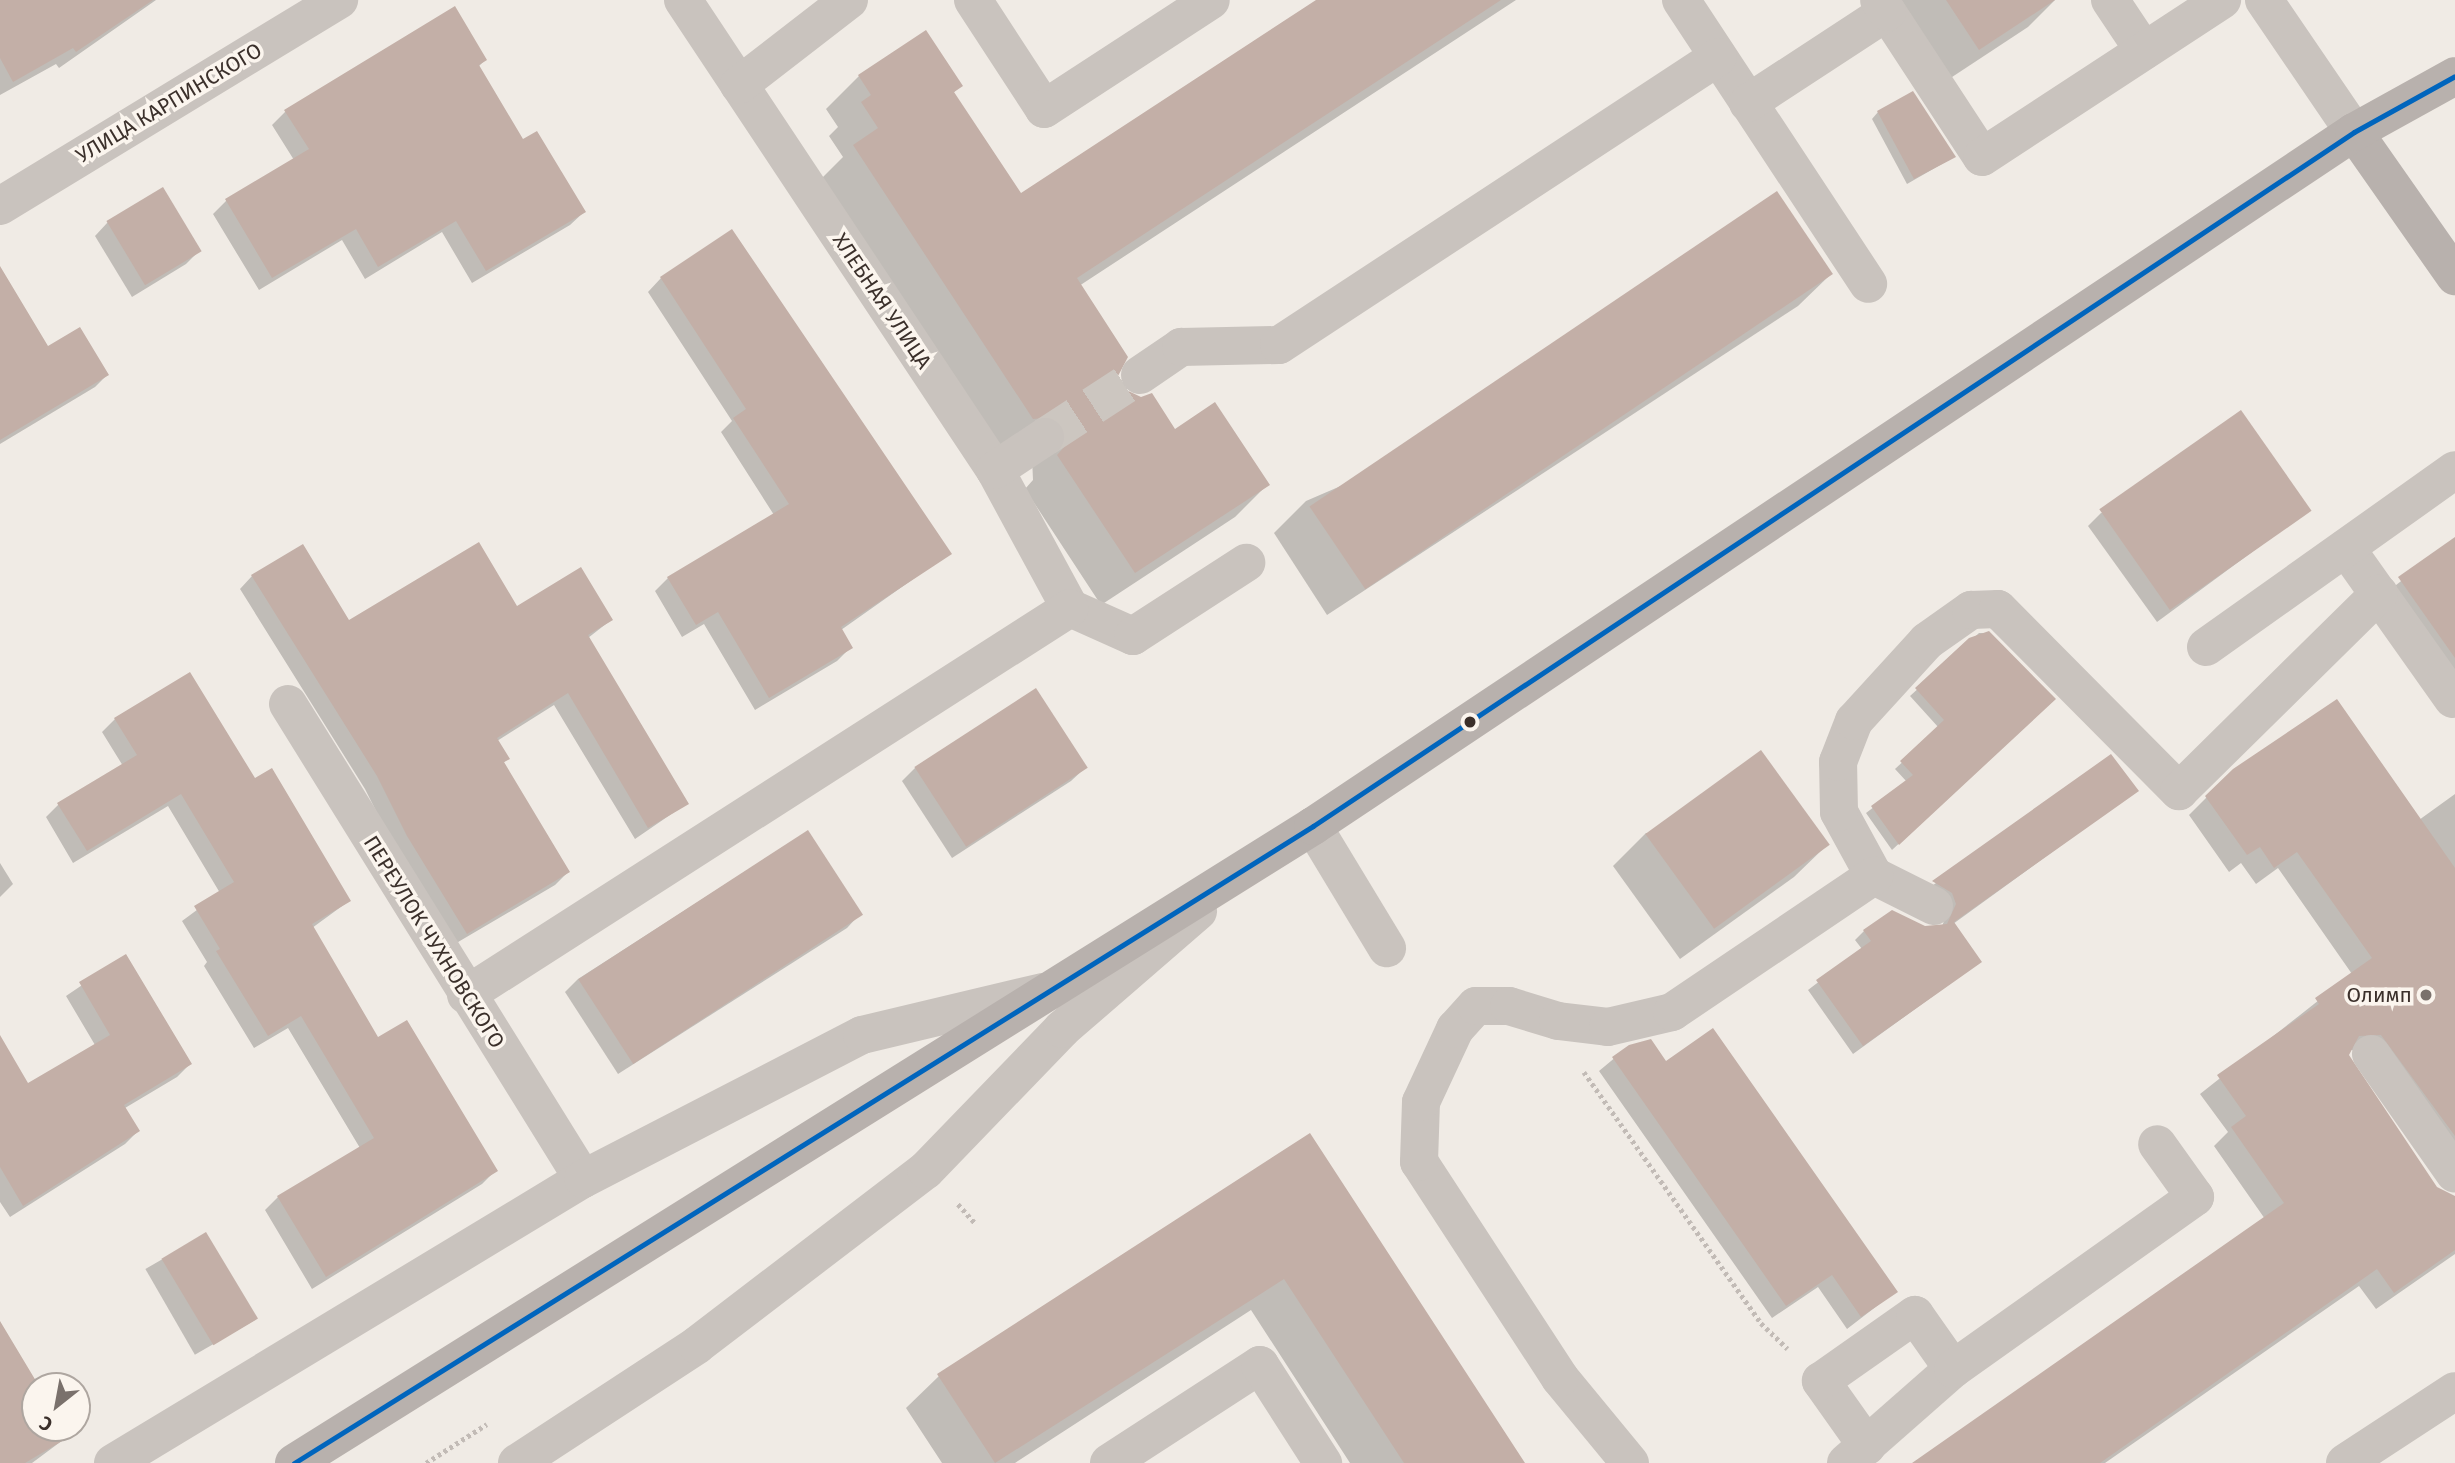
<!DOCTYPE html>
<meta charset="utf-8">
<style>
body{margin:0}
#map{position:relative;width:2455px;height:1463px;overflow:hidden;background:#f0ebe5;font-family:"Fira Sans",sans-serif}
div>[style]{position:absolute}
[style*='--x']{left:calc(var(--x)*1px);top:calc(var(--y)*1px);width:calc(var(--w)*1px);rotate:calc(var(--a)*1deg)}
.shadow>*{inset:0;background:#0003;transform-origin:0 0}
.building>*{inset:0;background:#c3afa7;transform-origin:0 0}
.minor-tunnel>*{height:38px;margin-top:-19px;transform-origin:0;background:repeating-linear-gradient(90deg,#ccc6c0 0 38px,transparent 0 57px)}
.path>*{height:4.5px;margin-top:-2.25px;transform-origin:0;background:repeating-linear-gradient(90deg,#c2bbb6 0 3.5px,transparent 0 7px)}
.minor>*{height:38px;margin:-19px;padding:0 19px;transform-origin:19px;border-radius:19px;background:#c9c3be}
.major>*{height:38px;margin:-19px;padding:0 19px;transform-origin:19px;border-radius:19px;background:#b8b1ad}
.bus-1>*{height:5px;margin:-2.5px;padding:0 2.5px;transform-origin:2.5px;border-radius:2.5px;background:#0065bd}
.dots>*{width:19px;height:19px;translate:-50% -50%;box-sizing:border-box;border:4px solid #fbf5ee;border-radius:50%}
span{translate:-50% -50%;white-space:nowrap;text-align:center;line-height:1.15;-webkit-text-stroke:7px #fbf5ee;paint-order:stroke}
.street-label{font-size:21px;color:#3b302b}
.poi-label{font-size:21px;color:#3b302b}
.right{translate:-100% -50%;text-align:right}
.north{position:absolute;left:21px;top:1372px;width:70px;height:70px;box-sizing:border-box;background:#fbf5ee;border:2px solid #aea6a0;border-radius:50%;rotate:211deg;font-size:19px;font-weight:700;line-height:28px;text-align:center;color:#3b302b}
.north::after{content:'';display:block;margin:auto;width:24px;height:32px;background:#7a716c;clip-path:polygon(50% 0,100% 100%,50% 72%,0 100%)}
</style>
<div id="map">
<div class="shadow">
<i style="clip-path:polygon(0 0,156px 0,59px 68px,56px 64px,0 95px)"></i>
<i style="clip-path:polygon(1319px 0,1516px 0,1079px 286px,1121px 389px,1175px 431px,1268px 484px,1235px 517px,1101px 605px,1025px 489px,1033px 480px,1032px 458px,1000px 451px,821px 179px,843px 157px,829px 136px,838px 127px,826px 109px,859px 76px,961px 86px,953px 93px,1020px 195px)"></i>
<i style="clip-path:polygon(1893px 0,2055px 0,2028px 27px,1946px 81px)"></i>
<i style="clip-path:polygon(485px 60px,478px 67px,523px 142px,584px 212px,570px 225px,472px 283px,442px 232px,365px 279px,342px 240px,259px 290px,213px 214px,226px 201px,294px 160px,272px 125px,285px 112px)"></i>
<i style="clip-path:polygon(1878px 112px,1954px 157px,1907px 184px,1872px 119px)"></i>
<i style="clip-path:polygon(108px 222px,199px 251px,186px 264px,132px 297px,95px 236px)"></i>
<i style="clip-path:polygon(1831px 274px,1798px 306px,1327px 615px,1274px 533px,1306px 501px)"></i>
<i style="clip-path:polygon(661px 278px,950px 553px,841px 630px,851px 647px,837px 661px,755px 710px,704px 624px,682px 637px,655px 591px,668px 578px,774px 515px,721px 432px,732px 421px,648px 292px)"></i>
<i style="clip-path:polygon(0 298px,47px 349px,107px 375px,95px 387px,0 444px)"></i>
<i style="clip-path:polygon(2309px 510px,2157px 622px,2088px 526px,2101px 513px)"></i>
<i style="clip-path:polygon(2455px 539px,2455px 701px,2382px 596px)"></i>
<i style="clip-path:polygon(252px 576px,348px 622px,516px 608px,611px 620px,588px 638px,686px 804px,635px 839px,554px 705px,497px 741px,508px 759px,503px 763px,568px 872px,555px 885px,453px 945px,395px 849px,365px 789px,240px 589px)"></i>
<i style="clip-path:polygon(1979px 633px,1989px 633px,2054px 699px,1892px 850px,1866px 813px,1907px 782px,1895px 769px,1939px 728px,1910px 696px)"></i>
<i style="clip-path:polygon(115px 719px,254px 780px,349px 901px,312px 928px,378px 1039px,495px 1171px,482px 1184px,312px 1289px,265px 1210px,278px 1197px,360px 1148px,288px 1028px,254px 1048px,204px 966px,207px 962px,182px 921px,220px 893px,168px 806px,73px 863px,46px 817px,59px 804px,123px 766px,102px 732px)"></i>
<i style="clip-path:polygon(2111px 756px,2136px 791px,1953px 924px,1980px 962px,1853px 1054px,1808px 990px,1862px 949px,1855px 940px,1864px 931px,1942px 926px,1947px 914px,1925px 891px)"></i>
<i style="clip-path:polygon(915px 768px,1085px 768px,1071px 781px,952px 858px,902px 781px)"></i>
<i style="clip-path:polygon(2234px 770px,2419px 820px,2455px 794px,2455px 1180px,2371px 1059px,2350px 1049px,2347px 1055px,2436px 1188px,2455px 1200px,2455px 1254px,2376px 1309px,2359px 1286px,2105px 1463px,1922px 1463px,2265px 1219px,2214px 1146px,2228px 1132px,2200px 1094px,2352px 974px,2278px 868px,2256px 884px,2241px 863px,2229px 872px,2189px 815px)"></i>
<i style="clip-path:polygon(807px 832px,860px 914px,847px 928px,618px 1074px,565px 992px,578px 979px)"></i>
<i style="clip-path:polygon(1646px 833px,1827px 845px,1794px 877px,1680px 959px,1613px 866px)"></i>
<i style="clip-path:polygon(0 863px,13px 884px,0 897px)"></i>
<i style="clip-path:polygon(125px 956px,190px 1064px,177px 1077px,125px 1108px,138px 1131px,125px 1144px,10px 1217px,0 1202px,0 1038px,28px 1085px,95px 1045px,66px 996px)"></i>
<i style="clip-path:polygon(1629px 1046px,1666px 1064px,1895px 1292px,1847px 1329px,1818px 1287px,1772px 1318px,1599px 1071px)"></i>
<i style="clip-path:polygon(1310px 1135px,1523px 1463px,1350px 1463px,1251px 1310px,1015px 1463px,942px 1463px,906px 1408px,939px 1376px)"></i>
<i style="left:206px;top:1234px;width:99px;height:70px;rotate:60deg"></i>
<i style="clip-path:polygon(0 1325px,37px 1386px,35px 1428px,62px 1428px,67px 1437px,32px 1463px,0 1463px)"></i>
</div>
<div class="building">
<i style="clip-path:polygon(0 0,153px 0,76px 52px,73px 48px,13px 82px,0 58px)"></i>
<i style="clip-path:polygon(1316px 0,1501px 0,1077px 278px,1128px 357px,1118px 376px,1122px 388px,1141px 397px,1152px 393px,1175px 429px,1215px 402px,1270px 485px,1135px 573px,1057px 455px,1065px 446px,1064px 426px,1054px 417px,1033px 419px,853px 145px,878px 128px,861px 102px,871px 95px,858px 75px,926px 30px,963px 86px,954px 92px,1021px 193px)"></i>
<i style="clip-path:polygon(1946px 0,2055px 0,1979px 50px)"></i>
<i style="clip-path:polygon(455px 6px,487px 60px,479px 65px,523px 139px,537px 131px,586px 212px,486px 271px,456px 221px,378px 267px,356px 229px,272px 278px,225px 199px,309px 149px,284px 110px)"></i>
<i style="clip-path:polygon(1913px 91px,1956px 157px,1914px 179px,1877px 111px)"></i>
<i style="left:163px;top:187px;width:75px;height:66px;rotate:59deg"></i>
<i style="left:1777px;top:191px;width:100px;height:564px;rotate:56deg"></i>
<i style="clip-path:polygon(732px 229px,952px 554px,841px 627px,853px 648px,769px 698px,718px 612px,696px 625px,667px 577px,789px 504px,733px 418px,746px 409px,660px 277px)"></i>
<i style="clip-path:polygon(0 266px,48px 346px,80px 327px,109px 375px,0 440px)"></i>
<i style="left:2241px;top:410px;width:123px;height:173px;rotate:55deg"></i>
<i style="clip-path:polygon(2455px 537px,2455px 658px,2398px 577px)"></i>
<i style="clip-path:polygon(479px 542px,517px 606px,581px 567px,613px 620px,588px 635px,689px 804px,648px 828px,568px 693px,497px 738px,510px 759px,504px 762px,570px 872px,467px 934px,407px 836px,377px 776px,251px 575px,303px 544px,349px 620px)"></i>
<i style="clip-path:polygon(1989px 631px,2056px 699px,1899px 845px,1871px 806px,1913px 775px,1900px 761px,1944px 720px,1915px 688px,1969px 638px)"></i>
<i style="clip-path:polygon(190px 672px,255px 778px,272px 768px,351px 901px,312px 924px,378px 1037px,407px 1020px,498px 1171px,326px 1277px,277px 1196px,374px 1138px,301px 1016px,268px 1036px,216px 951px,220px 949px,194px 906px,234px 882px,181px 794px,87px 851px,57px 803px,137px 755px,114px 718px)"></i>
<i style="left:1036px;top:688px;width:95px;height:145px;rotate:57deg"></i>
<i style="clip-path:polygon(2337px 699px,2455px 868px,2455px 1136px,2381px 1035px,2359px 1036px,2349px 1055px,2437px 1187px,2455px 1196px,2455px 1250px,2394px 1293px,2377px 1269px,2100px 1463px,1912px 1463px,2284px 1203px,2231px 1127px,2246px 1116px,2217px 1075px,2319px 1004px,2315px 998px,2372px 958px,2297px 852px,2274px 868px,2260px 847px,2247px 855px,2205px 796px,2233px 769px)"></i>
<i style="left:1761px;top:750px;width:117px;height:143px;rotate:54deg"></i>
<i style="clip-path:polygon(2111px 754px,2139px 791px,1954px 922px,1982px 962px,1863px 1046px,1816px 980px,1871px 941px,1863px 930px,1892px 910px,1925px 926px,1947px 924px,1956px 904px,1952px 893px,1932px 881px)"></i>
<i style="left:808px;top:830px;width:101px;height:274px;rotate:57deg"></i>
<i style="clip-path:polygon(126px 954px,192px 1064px,124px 1105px,140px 1131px,23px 1206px,0 1167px,0 1035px,28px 1083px,110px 1035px,79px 982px)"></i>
<i style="clip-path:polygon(1713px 1028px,1898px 1292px,1861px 1317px,1832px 1275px,1786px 1306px,1612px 1057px,1629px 1045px,1651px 1039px,1666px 1061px)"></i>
<i style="clip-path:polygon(1310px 1133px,1525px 1463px,1404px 1463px,1284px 1279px,995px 1463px,937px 1374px)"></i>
<i style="left:206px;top:1232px;width:101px;height:52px;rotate:59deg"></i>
<i style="clip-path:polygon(0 1321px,39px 1386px,35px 1386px,35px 1428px,64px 1428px,69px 1437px,25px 1463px,0 1463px)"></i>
</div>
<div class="minor-tunnel">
<i style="--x:1045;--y:437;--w:113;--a:-33.1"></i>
</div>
<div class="path">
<i style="--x:1584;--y:1072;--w:307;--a:54.8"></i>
<i style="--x:1761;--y:1323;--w:37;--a:44"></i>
<i style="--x:958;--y:1204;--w:25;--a:48"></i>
<i style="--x:426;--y:1463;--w:72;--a:-32.6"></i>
</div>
<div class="minor">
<i style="--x:683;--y:0;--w:564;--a:56.42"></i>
<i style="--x:995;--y:470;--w:157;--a:61.5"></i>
<i style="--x:973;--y:0;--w:130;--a:56.9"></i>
<i style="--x:1044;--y:109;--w:199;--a:-33.1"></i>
<i style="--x:1681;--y:0;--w:340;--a:56.6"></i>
<i style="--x:2110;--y:0;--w:61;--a:56.3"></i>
<i style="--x:2264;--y:0;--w:160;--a:55.7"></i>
<i style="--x:1887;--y:12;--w:173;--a:56.8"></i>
<i style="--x:1982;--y:157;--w:287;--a:-33.2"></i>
<i style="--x:739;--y:85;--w:139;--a:-37.7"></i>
<i style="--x:1748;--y:103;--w:166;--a:-33.2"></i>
<i style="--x:1887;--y:12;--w:14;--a:-124"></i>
<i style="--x:0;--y:206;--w:397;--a:-31.3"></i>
<i style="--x:1140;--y:375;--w:50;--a:-34.3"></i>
<i style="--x:1181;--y:347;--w:98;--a:-1.2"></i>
<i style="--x:1279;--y:345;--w:525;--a:-33.27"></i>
<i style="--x:995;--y:470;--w:60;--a:-33.4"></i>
<i style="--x:2346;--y:548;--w:185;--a:54.7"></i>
<i style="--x:1070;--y:608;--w:69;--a:24"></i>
<i style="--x:1133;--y:636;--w:135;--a:-32.9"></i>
<i style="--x:2206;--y:647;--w:305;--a:-35.4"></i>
<i style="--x:288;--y:704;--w:559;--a:58.16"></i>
<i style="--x:1313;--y:826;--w:143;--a:58.8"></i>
<i style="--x:1934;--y:906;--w:67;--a:-153.4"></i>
<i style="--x:1874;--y:876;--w:73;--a:-118.7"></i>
<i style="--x:1839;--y:812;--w:50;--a:-91.1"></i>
<i style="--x:1838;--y:762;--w:44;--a:-68.7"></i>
<i style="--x:1854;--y:721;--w:108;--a:-47.6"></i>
<i style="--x:1927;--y:641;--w:54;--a:-35.2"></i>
<i style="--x:1971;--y:610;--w:27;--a:-2"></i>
<i style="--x:1998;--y:609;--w:257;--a:45.2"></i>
<i style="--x:2179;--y:791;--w:281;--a:-44.6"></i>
<i style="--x:466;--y:995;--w:717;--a:-32.65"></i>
<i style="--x:2371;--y:1054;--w:146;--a:55"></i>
<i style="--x:1867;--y:1446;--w:80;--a:-125.3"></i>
<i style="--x:1821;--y:1381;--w:115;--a:-35.1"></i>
<i style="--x:1915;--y:1315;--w:66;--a:54.9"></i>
<i style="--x:113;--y:1463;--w:549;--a:-31.14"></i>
<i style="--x:583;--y:1179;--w:314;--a:-27.3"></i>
<i style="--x:862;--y:1035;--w:185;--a:-13.4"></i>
<i style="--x:517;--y:1463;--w:215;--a:-33.2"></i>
<i style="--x:697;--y:1345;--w:288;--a:-37.4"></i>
<i style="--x:926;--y:1170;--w:196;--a:-46"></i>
<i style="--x:1062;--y:1029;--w:180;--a:-40.9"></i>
<i style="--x:1109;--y:1463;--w:180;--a:-33"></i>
<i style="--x:1260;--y:1365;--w:117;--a:57.3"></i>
<i style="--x:1630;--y:1463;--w:110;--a:-129.5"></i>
<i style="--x:1560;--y:1378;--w:258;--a:-123.1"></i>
<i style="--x:1419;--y:1162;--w:60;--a:-88.1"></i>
<i style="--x:1421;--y:1102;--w:81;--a:-65"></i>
<i style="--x:1455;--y:1029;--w:31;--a:-48"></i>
<i style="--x:1476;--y:1006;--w:33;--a:0"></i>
<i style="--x:1509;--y:1006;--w:51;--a:17"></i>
<i style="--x:1558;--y:1021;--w:50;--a:6.8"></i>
<i style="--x:1608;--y:1027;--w:66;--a:-13.2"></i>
<i style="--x:1672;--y:1012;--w:244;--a:-34"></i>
<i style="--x:1846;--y:1463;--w:142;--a:-41.3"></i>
<i style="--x:1953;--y:1369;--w:297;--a:-35.4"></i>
<i style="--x:2195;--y:1197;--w:65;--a:-125.6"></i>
<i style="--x:2345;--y:1463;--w:131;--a:-33.2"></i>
</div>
<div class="major">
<i style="--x:2354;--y:132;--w:176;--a:55"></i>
<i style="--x:294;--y:1463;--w:1202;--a:-32.01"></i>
<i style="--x:1313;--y:826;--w:1251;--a:-33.69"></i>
<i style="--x:2354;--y:132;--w:115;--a:-29"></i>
</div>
<div class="bus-1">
<i style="--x:294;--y:1463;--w:1202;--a:-32.01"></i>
<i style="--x:1313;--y:826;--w:1251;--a:-33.69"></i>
<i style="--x:2354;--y:132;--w:115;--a:-29"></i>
</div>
<div class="dots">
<i style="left:1470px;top:722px;background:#3b302b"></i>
<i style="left:2426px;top:995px;background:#7a716c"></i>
</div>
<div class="street-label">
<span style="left:169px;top:103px;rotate:-31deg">УЛИЦА КАРПИНСКОГО</span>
<span style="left:882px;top:301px;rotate:56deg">ХЛЕБНАЯ УЛИЦА</span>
<span style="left:434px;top:942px;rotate:58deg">ПЕРЕУЛОК ЧУХНОВСКОГО</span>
</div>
<div class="poi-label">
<span class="right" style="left:2412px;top:995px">Олимп</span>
</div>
<div class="north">С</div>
</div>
